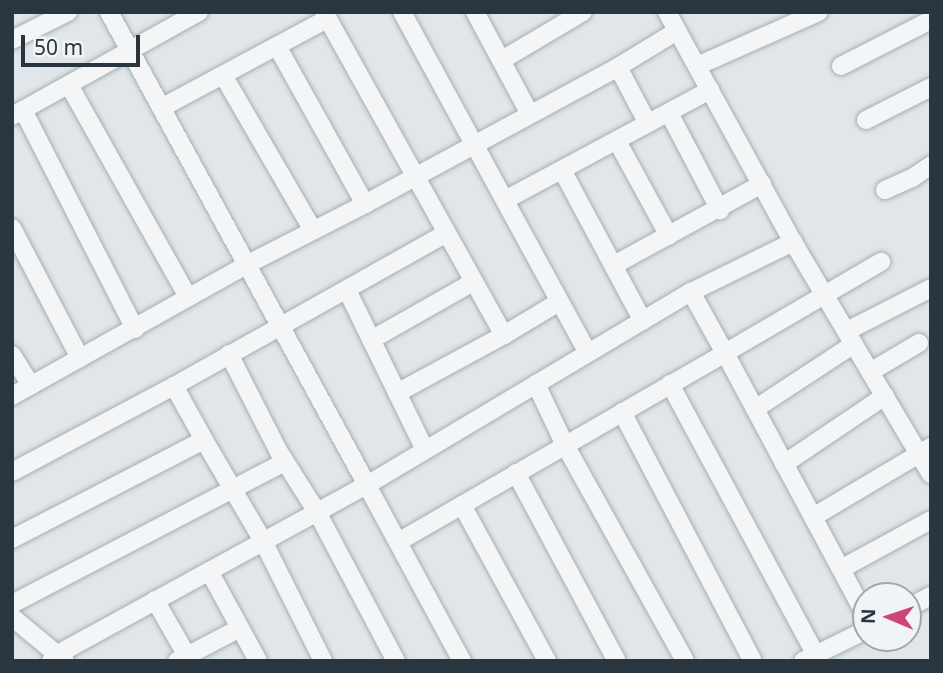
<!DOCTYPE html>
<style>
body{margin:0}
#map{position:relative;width:943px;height:673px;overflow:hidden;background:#e0e6e9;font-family:"Noto Sans",sans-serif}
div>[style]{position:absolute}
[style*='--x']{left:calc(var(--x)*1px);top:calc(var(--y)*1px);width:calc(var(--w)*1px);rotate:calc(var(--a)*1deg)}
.roads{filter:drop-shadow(0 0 2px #a5aeb3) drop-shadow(0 0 2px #a5aeb3)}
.minor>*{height:18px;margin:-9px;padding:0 9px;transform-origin:9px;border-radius:9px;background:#f3f5f7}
span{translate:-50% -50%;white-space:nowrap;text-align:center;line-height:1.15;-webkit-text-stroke:5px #f0f4f6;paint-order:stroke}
.frame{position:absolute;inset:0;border:14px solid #293640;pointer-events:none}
.north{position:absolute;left:852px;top:582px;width:70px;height:70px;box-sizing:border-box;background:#f0f4f6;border:2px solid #a0a8ad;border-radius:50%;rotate:272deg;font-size:19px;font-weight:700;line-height:28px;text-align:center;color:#293640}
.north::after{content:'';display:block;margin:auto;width:24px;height:32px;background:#ce4577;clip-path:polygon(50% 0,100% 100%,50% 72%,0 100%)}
.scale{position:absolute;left:21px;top:35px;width:119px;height:32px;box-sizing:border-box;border:4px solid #293640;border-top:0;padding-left:9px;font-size:21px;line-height:24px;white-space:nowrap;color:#293640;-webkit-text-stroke:5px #f0f4f6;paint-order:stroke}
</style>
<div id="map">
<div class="roads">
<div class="minor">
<i style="--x:324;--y:12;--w:370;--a:60.9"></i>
<i style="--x:504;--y:335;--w:64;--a:-31"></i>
<i style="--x:402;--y:12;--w:388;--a:61.4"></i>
<i style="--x:475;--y:12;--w:116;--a:61.7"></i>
<i style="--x:667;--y:12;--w:262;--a:61.3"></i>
<i style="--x:793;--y:242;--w:270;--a:59.3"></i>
<i style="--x:12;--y:40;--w:63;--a:-26.6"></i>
<i style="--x:277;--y:46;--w:181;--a:60.9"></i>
<i style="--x:502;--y:60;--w:94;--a:-30.7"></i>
<i style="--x:697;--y:66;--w:133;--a:-23.9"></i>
<i style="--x:841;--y:66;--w:101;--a:-27.1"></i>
<i style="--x:618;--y:67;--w:64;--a:62.2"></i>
<i style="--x:223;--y:75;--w:179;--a:59.9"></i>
<i style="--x:69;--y:85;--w:243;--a:60.7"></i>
<i style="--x:161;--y:108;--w:188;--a:-28.2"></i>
<i style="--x:23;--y:110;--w:246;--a:62.9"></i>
<i style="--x:669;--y:113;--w:110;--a:62.3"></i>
<i style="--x:12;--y:116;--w:214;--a:-29.1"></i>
<i style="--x:866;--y:120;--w:73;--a:-26.9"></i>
<i style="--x:617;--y:141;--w:108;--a:61.3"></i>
<i style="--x:562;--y:170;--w:171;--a:61.8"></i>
<i style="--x:885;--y:190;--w:30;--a:-24"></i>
<i style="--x:912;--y:178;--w:23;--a:-34"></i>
<i style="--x:505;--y:200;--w:233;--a:-28.2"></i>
<i style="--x:12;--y:228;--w:147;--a:62.4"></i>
<i style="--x:614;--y:265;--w:169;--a:-28.7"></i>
<i style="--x:347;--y:290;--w:178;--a:64"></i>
<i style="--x:691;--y:292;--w:70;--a:60.9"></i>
<i style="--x:725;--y:353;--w:181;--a:-30.3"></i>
<i style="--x:847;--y:331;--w:94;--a:-27.1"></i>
<i style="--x:371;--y:340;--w:117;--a:-29.6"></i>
<i style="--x:229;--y:354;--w:110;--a:63"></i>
<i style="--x:279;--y:452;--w:71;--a:57.7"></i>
<i style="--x:317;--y:512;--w:169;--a:62.1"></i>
<i style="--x:12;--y:355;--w:36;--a:58"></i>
<i style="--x:870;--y:372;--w:57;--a:-30.6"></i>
<i style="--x:536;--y:384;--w:68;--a:64.6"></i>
<i style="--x:565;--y:445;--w:247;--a:60.9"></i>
<i style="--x:670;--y:384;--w:308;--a:61.7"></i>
<i style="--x:174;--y:386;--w:62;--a:60.9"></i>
<i style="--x:397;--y:393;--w:122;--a:-28.5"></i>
<i style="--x:12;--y:396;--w:268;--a:-29.2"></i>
<i style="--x:246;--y:265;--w:134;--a:-27.1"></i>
<i style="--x:365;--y:204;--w:288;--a:-28.4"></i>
<i style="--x:618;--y:67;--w:69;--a:-31.4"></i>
<i style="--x:755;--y:409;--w:118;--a:-33.3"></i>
<i style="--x:622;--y:412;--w:281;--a:62.3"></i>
<i style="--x:784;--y:464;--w:122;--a:-34"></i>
<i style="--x:12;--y:472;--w:183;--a:-28"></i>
<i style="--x:174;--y:386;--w:311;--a:-29.3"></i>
<i style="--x:516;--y:473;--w:213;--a:61.8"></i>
<i style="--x:462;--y:505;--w:178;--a:61.4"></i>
<i style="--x:813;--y:517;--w:137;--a:-30.7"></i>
<i style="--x:12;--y:539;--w:216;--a:-27.3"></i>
<i style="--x:204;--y:440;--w:117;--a:59.7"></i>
<i style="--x:263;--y:541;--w:134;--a:63.4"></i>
<i style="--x:398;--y:542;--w:378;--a:-30"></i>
<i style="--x:725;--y:353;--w:298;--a:61.8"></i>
<i style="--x:841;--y:569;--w:102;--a:-28.6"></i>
<i style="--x:209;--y:571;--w:102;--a:61.4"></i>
<i style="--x:155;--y:600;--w:70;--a:60.2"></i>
<i style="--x:12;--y:604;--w:308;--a:-27.5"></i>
<i style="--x:908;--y:608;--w:26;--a:-28"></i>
<i style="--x:12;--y:617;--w:69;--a:39.7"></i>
<i style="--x:51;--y:661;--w:10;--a:-45"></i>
<i style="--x:58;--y:654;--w:352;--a:-28.7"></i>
<i style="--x:367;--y:485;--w:539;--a:-118.61"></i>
<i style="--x:177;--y:661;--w:71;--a:-27.6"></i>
<i style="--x:462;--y:661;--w:200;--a:-118.4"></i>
<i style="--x:367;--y:485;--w:377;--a:-30.8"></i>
<i style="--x:691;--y:292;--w:114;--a:-26.1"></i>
<i style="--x:803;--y:661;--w:70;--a:-26.2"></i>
</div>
</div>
<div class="frame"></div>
<div class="north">N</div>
<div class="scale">50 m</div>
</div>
